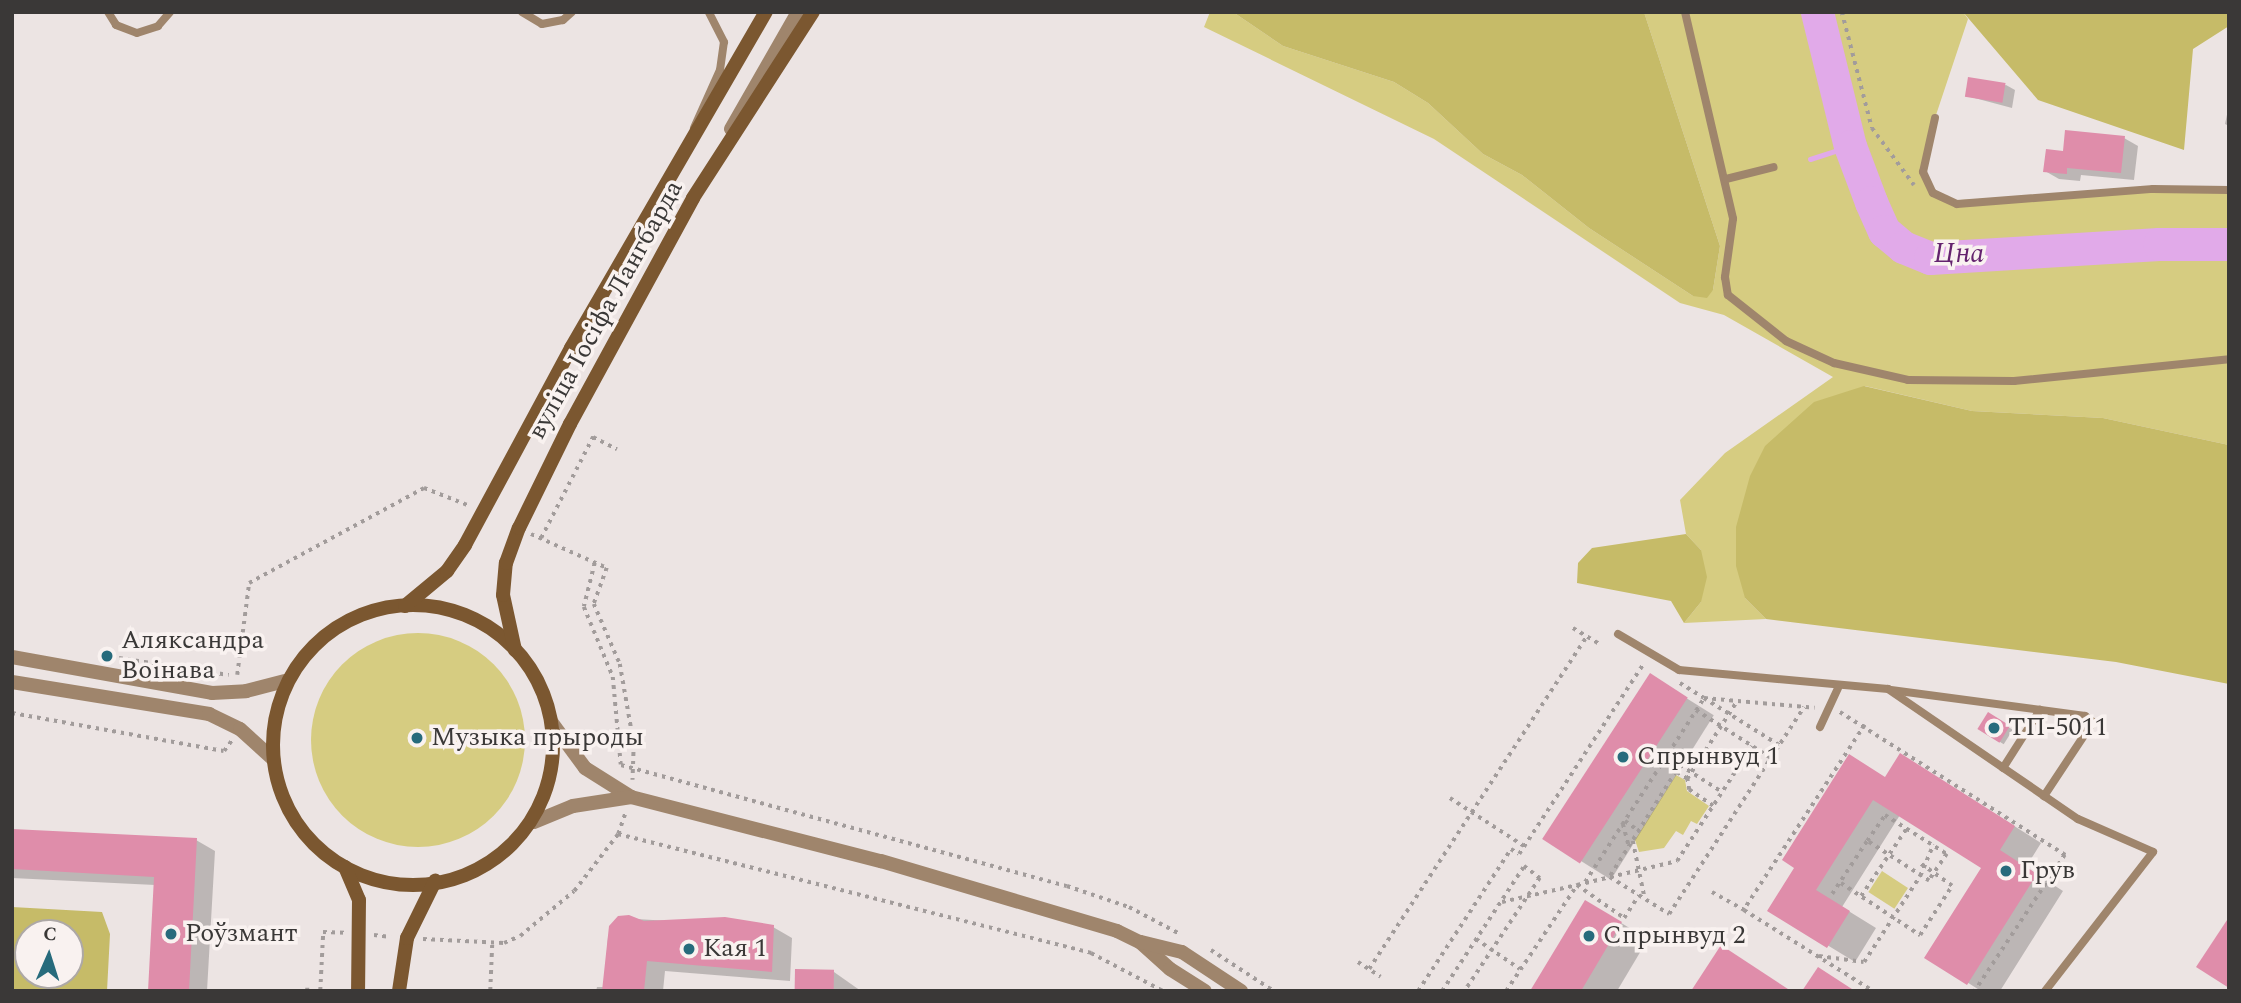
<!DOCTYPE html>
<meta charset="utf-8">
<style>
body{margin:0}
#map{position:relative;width:2241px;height:1003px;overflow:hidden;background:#ece4e3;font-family:Spectral,serif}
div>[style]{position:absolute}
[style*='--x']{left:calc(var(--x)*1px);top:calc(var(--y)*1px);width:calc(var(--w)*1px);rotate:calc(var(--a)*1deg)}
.green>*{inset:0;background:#d6cc81;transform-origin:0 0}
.round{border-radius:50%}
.forest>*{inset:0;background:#c6bb68}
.shadow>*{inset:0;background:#0003;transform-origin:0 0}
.stream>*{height:5px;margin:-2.5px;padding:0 2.5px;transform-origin:2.5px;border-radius:2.5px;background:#e1aae9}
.river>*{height:33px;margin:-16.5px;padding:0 16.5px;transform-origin:16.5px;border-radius:16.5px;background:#e1aae9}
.building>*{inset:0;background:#df8daa;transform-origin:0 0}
.path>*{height:3.5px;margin-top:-1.75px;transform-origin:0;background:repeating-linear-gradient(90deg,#a29c9b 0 3.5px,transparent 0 8.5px)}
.service>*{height:8px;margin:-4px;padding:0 4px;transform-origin:4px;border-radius:4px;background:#9f856c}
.minor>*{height:14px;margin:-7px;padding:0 7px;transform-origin:7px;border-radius:7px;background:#9f856c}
.tertiary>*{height:14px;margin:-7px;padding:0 7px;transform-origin:7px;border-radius:7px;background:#9f856c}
.secondary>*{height:14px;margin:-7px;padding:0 7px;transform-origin:7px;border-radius:7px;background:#7b5730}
.secondary>.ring{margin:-7px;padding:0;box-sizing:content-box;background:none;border:14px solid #7b5730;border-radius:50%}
.dots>*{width:19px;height:19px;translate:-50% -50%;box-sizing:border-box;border:4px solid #f9f2f0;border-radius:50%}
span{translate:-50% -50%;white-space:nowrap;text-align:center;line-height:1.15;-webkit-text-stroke:7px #f9f2f0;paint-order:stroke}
.street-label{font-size:26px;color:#3a3837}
.poi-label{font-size:26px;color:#3a3837}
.left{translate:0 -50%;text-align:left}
.water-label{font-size:28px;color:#64236e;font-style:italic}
.frame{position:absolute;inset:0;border:14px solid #3a3837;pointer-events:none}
.north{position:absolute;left:14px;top:919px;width:70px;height:70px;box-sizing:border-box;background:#f9f2f0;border:2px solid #ada8a6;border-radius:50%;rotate:3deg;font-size:19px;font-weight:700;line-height:28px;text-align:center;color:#3a3837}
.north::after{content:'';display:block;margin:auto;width:24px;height:32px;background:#276b7c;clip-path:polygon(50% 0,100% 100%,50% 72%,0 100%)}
</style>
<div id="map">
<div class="green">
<i style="clip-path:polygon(1210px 12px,1233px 12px,1283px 46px,1394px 82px,1428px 103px,1483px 154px,1522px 175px,1589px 228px,1693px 296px,1713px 290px,1720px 246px,1644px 12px,1963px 12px,1968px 19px,1935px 118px,1923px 172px,1943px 201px,2153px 189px,2229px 190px,2229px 445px,2103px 418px,1972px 411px,1865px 386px,1745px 598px,1766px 619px,1684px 623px,1701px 602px,1701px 550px,1686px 534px,1680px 500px,1725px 453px,1833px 377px,1724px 315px,1680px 303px,1434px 139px,1204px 27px)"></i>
<i class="round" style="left:311px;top:633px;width:214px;height:214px"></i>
<i style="clip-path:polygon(1676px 775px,1685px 780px,1687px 791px,1709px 806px,1697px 824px,1691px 821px,1683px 835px,1676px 831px,1664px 848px,1639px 852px,1635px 840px)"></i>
<i style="left:1882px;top:871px;width:31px;height:25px;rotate:33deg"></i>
</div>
<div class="forest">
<i style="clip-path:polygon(1233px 12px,1644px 12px,1720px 246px,1713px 290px,1707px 298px,1693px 296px,1589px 228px,1522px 175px,1483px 154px,1428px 103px,1394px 82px,1283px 46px)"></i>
<i style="clip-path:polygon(1963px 12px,2229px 12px,2229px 26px,2193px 49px,2184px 150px,2038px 100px)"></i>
<i style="clip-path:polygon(1864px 386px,1972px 411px,2103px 418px,2229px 445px,2229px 684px,2116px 662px,1766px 619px,1745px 598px,1736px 566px,1736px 527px,1750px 476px,1765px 446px,1814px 402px)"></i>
<i style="clip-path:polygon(1686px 534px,1701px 550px,1707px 577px,1701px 602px,1684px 623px,1671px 601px,1577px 583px,1578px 563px,1592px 548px)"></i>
<i style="clip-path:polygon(evenodd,12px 907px,102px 912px,110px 934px,107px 991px,12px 991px,12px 907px,70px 933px,70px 975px,28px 975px,28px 933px,70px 933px)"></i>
</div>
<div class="shadow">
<i style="clip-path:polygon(2006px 85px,2015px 90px,2012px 108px,1967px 96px)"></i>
<i style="clip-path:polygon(2228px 110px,2229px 110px,2229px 126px,2225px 124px)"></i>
<i style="clip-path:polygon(2124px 138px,2138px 146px,2134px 180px,2081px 175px,2080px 181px,2059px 179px,2045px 171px,2064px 153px)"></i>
<i style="left:1651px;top:676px;width:74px;height:194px;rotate:32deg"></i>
<i style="left:1989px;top:715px;width:28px;height:17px;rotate:32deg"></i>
<i style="clip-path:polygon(1927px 771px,2041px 843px,2026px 867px,2063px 891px,2000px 991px,1981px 991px,1927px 957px,1984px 868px,1900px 815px,1842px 907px,1876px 928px,1855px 962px,1770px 910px,1886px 778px)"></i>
<i style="clip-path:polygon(12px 830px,196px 840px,215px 851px,207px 991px,150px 991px,155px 885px,12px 878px)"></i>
<i style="clip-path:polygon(1586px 902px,1648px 939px,1617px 991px,1532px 991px)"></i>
<i style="clip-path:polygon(619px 918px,773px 927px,792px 938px,790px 981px,665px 971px,663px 991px,596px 991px,597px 987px,604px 987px,608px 937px)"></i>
<i style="clip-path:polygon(834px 972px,861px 991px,795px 991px)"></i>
</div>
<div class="stream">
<i style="--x:1810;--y:159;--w:42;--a:-18"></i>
</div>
<div class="river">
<i style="--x:1817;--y:12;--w:138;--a:76.2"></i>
<i style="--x:1850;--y:146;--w:60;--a:69.4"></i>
<i style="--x:1871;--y:202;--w:32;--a:66"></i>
<i style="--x:1884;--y:231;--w:25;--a:40"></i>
<i style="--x:1903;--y:247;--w:29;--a:22"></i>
<i style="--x:1930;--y:258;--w:229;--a:-3.5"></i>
<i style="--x:2159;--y:244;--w:70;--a:0"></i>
</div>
<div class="building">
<i style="left:1968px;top:77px;width:38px;height:20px;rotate:9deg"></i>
<i style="clip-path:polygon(2065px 130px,2125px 136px,2121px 173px,2067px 168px,2067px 174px,2043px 172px,2046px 149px,2063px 151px)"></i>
<i style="left:1650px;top:673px;width:45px;height:198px;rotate:33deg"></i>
<i style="left:1988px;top:712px;width:26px;height:20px;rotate:32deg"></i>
<i style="clip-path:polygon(1900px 753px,2015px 826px,2000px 850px,2037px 874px,1967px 985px,1924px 958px,1981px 868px,1873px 800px,1816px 890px,1850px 911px,1827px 948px,1767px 911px,1794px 868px,1782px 860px,1849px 754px,1885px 777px)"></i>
<i style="clip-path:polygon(12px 829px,197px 838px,189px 991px,148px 991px,154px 877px,12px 869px)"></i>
<i style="clip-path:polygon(1585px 900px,1622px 922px,1581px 991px,1530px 991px)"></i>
<i style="clip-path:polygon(629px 915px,644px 921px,725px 917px,774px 925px,772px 972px,647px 961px,644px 991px,602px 991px,609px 926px,618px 916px)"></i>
<i style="clip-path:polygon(2229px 917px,2229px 988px,2196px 967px)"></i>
<i style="clip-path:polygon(1721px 945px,1791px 991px,1691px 991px)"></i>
<i style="clip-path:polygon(1818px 967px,1855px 991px,1802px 991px)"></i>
<i style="left:795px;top:969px;width:39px;height:22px;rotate:1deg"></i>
</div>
<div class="path">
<i style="--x:1842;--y:12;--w:120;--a:75.5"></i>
<i style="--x:1872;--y:128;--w:71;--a:53.6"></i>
<i style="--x:531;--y:534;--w:83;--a:24.1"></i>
<i style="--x:607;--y:568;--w:38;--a:110"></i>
<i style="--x:594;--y:604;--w:65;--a:66.6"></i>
<i style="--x:620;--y:664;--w:81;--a:80.1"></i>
<i style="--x:634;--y:744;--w:36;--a:92"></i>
<i style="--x:541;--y:538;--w:114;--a:-62.8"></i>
<i style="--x:593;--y:437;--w:27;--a:27"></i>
<i style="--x:595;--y:563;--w:45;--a:104"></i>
<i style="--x:584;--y:607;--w:76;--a:67.5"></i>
<i style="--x:613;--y:677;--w:88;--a:84.8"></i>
<i style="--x:621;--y:765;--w:462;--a:15.2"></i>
<i style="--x:1067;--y:886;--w:65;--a:18.7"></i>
<i style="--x:1129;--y:907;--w:58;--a:27.9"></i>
<i style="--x:1573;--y:628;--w:33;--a:31"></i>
<i style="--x:119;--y:658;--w:111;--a:8.8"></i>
<i style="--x:237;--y:675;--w:93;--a:-82.6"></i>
<i style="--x:249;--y:583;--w:199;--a:-28.5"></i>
<i style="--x:424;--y:488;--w:49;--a:21.4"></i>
<i style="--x:1680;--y:683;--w:28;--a:32"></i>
<i style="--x:1704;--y:698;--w:111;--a:5.1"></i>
<i style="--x:1696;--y:710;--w:89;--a:32.6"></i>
<i style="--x:1840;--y:712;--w:267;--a:32.4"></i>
<i style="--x:2065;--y:855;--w:163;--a:123.5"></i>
<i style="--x:12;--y:713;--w:215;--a:10.2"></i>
<i style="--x:224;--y:751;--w:14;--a:-54"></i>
<i style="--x:1865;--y:725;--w:221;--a:123.2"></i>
<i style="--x:1744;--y:910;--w:152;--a:32.1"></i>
<i style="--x:1666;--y:756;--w:67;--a:32.7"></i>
<i style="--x:1687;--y:779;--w:93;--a:-57.3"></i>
<i style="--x:1450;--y:798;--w:88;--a:33"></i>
<i style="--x:1713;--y:806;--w:29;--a:-146"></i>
<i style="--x:1689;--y:790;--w:11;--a:-100"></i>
<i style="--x:1687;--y:779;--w:13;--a:-148"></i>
<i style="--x:1676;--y:772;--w:124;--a:122.2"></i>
<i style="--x:1610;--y:877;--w:70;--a:32.1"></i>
<i style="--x:1669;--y:914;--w:247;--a:-56.9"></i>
<i style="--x:1625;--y:821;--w:17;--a:36"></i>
<i style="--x:1623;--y:824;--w:23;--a:75"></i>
<i style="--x:618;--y:834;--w:488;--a:14.1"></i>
<i style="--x:1091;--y:953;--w:81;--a:27.8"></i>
<i style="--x:1633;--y:841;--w:59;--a:78.3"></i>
<i style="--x:1585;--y:882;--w:219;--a:-57.1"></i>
<i style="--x:1704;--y:698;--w:89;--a:32.1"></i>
<i style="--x:1841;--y:883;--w:95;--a:33.4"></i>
<i style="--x:1920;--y:935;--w:59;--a:-56.9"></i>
<i style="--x:1952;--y:886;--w:38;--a:-145"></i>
<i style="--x:1712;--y:892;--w:37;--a:29"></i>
<i style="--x:1832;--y:894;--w:64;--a:-56.6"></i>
<i style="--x:1867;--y:841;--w:32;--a:-55"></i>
<i style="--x:1885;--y:815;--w:73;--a:32.2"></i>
<i style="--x:1947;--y:854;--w:32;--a:124"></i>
<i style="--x:1929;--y:881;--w:74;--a:-147.2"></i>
<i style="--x:1861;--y:896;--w:82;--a:-55.9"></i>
<i style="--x:1502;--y:902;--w:77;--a:-12.8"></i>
<i style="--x:1577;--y:885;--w:57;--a:35.1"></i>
<i style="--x:1624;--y:918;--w:27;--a:-57"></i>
<i style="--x:374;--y:935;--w:17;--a:7"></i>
<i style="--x:423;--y:939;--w:81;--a:2.8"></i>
<i style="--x:504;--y:943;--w:17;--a:-24"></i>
<i style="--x:520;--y:936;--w:70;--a:-39.8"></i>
<i style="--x:574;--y:891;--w:72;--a:-52.3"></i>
<i style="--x:618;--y:834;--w:21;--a:-71"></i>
<i style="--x:1476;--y:939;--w:53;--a:34.3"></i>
<i style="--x:1211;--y:950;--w:75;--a:33.1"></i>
<i style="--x:1819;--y:956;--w:45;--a:7.6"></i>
<i style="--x:1864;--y:962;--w:103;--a:-56.9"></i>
<i style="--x:1920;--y:876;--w:34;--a:-67"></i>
<i style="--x:1358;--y:962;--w:27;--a:33"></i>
<i style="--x:1369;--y:969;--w:398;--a:-56.8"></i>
<i style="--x:307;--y:991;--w:3;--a:-90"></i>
<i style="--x:320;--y:991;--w:59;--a:-87.1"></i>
<i style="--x:323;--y:932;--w:23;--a:2"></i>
<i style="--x:490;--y:991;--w:48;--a:-87.6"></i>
<i style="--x:1418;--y:991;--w:170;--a:-56.8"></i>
<i style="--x:1511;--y:849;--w:9;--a:32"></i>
<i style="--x:1519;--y:854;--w:228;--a:-56.8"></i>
<i style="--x:1442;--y:991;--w:149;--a:-56.7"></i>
<i style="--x:1524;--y:866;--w:20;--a:37"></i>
<i style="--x:1540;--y:878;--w:136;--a:123.6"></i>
<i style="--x:1506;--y:991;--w:128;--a:-56.2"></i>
<i style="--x:1577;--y:885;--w:103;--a:-13.5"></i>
<i style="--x:1677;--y:861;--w:137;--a:-56.9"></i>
</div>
<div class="service">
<i style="--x:108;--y:12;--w:15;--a:58"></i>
<i style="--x:116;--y:25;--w:22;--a:21"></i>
<i style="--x:137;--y:33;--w:22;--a:-18"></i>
<i style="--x:158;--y:26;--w:18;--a:-49"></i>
<i style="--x:522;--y:12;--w:23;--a:31"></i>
<i style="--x:542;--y:24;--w:21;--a:-11"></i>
<i style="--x:563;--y:20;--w:12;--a:-42"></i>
<i style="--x:1685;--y:12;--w:212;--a:76.9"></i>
<i style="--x:1733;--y:219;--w:59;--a:97.9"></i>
<i style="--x:1725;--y:277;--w:18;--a:81"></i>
<i style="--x:1728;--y:295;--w:74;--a:38.4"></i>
<i style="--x:1786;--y:341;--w:53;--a:24.6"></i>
<i style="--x:1834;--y:363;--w:76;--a:12.9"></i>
<i style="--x:1908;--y:380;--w:106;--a:0.5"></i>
<i style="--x:2014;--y:381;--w:216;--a:-5.8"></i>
<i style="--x:1935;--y:118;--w:55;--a:102.5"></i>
<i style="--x:1923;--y:172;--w:23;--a:65"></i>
<i style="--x:1933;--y:193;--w:26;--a:25"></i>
<i style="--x:1957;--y:204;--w:197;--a:-4.4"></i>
<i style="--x:2153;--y:189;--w:76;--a:0.8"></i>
<i style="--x:694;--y:128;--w:64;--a:-65.9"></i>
<i style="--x:720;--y:70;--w:28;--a:-82"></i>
<i style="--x:724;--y:42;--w:34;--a:-117"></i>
<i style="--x:1726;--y:179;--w:49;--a:-14"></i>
<i style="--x:1618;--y:634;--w:71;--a:30.5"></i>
<i style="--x:1679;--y:670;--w:210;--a:5.2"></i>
<i style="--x:1888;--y:689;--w:230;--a:34.4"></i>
<i style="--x:2078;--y:819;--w:82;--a:23.7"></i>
<i style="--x:2153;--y:852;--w:176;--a:127.8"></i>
<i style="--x:1891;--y:690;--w:196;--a:7.6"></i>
<i style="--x:2085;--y:716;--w:10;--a:37"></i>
<i style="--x:2093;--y:722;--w:89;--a:123.5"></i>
<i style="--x:1820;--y:727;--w:45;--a:-65.1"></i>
<i style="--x:2003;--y:768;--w:69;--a:-57.5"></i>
</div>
<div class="minor">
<i style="--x:731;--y:129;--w:135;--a:-60.2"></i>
<i style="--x:552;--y:723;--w:56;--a:53.7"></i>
<i style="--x:585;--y:768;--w:54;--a:32.2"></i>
<i style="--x:631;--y:797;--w:258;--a:14.4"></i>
<i style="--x:881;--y:861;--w:246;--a:16.5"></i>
<i style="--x:1117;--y:931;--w:25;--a:26"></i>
<i style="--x:1140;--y:942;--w:40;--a:42"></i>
<i style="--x:1170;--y:969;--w:41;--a:32.2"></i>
<i style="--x:534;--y:822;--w:42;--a:-22.3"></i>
<i style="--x:573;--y:806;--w:59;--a:-8.8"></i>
<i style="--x:1141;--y:942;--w:42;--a:13.7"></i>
<i style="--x:1182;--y:952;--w:71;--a:33.5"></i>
</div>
<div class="tertiary">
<i style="--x:12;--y:657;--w:203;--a:10.2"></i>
<i style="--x:212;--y:693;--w:34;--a:-3"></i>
<i style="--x:246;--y:691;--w:40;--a:-14.4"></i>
<i style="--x:12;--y:682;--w:200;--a:9.2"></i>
<i style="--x:209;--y:714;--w:34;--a:26"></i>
<i style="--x:240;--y:729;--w:45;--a:42.3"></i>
</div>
<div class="secondary">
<i class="ring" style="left:273px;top:605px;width:266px;height:266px"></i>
<i style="--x:405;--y:606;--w:55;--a:-39.8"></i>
<i style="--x:447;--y:571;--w:32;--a:-55"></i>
<i style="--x:465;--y:545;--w:224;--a:-61.7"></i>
<i style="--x:571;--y:348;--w:388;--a:-59.9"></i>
<i style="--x:515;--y:650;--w:56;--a:-102.3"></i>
<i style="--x:503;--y:595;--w:32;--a:-85"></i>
<i style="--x:506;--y:563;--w:37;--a:-70"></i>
<i style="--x:519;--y:528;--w:116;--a:-63.9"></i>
<i style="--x:570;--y:424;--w:257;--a:-61.4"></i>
<i style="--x:693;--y:198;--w:221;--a:-57.2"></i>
<i style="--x:345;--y:867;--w:36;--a:67"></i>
<i style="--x:359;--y:900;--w:91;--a:90.6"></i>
<i style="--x:399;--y:991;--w:54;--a:-81.4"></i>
<i style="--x:407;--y:938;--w:64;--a:-63.8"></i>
</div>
<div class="dots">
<i style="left:107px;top:656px;background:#276b7c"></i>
<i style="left:1994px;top:728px;background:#276b7c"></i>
<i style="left:417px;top:738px;background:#276b7c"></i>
<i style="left:1623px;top:757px;background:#276b7c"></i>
<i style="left:2006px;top:871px;background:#276b7c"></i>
<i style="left:171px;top:934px;background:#276b7c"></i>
<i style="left:1589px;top:936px;background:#276b7c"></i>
<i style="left:689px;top:949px;background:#276b7c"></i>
</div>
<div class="street-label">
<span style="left:606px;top:310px;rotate:-61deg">вуліца Іосіфа Лангбарда</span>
</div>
<div class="poi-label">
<span class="left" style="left:121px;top:656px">Аляксандра<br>Воінава</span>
<span class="left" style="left:2008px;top:728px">ТП-5011</span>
<span class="left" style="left:431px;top:738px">Музыка прыроды</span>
<span class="left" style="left:1637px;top:757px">Спрынвуд 1</span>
<span class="left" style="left:2020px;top:871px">Грув</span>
<span class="left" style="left:185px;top:934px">Роўзмант</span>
<span class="left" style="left:1603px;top:936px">Спрынвуд 2</span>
<span class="left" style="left:703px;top:949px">Кая 1</span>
</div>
<div class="water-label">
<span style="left:1959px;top:254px">Цна</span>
</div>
<div class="frame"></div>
<div class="north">С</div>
</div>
